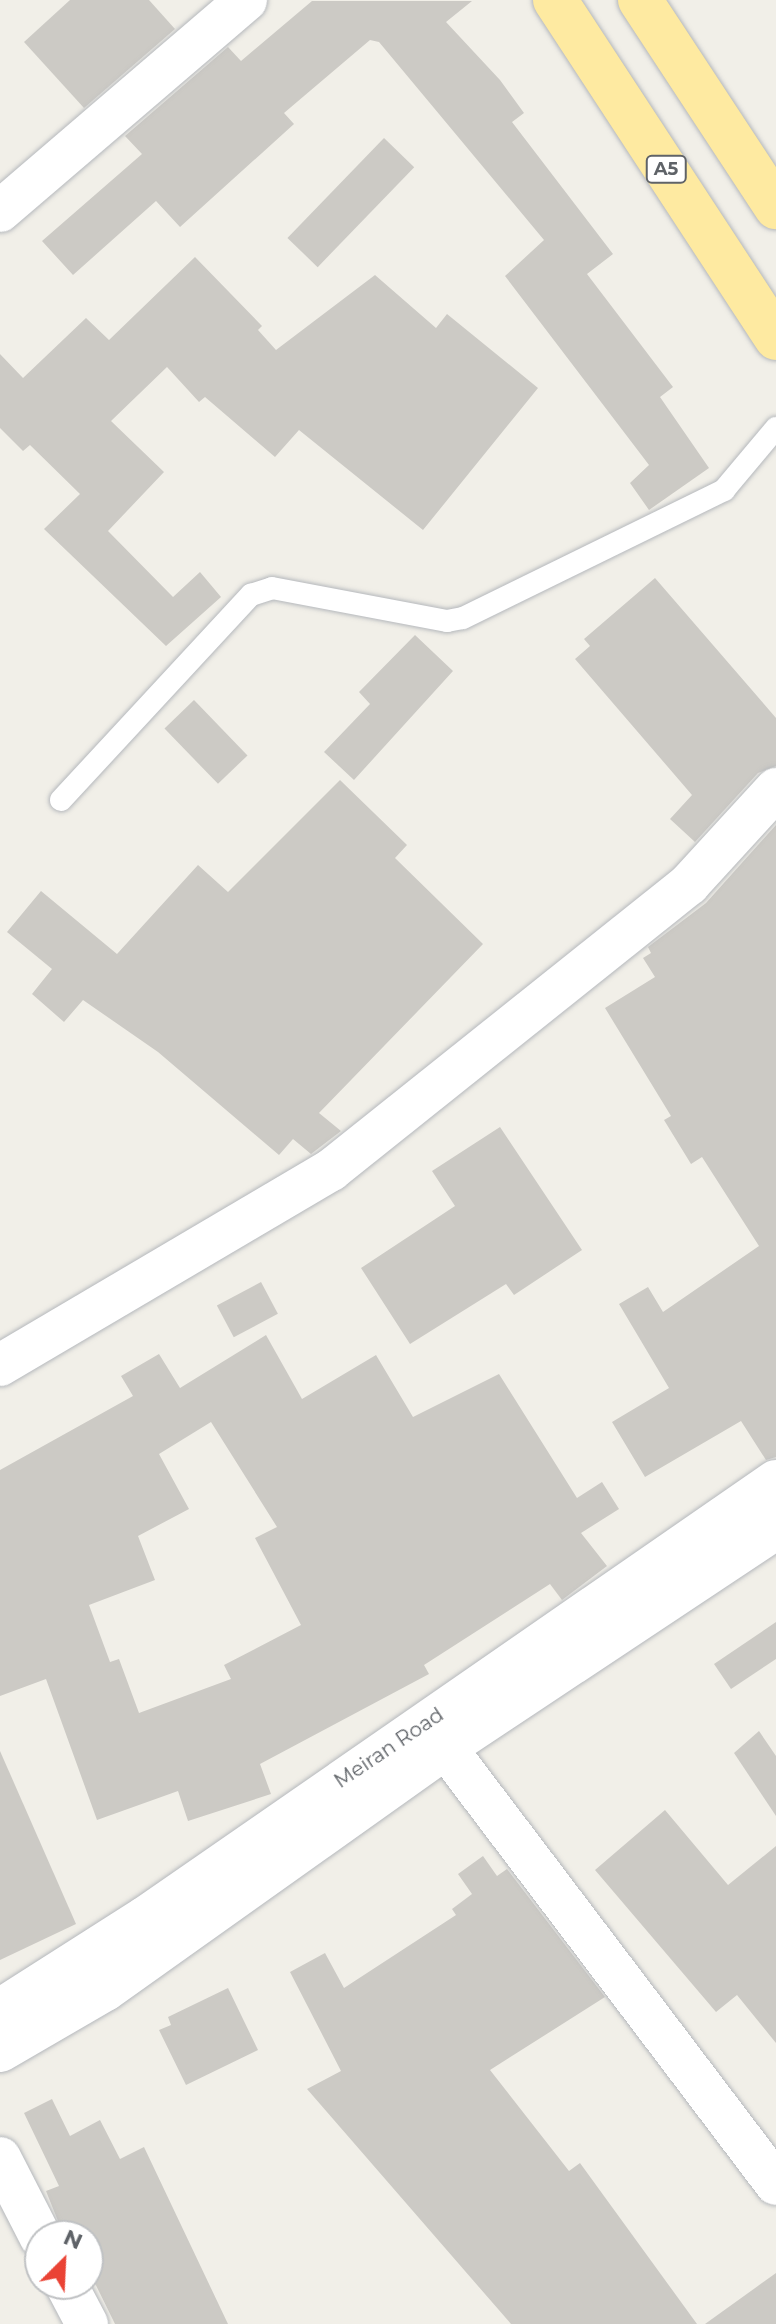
<!DOCTYPE html>
<style>
body{margin:0}
#map{position:relative;width:776px;height:2324px;overflow:hidden;background:#f1efe8;font-family:Montserrat,sans-serif}
div>[style]{position:absolute}
[style*='--x']{left:calc(var(--x)*1px);top:calc(var(--y)*1px);width:calc(var(--w)*1px);rotate:calc(var(--a)*1deg)}
.building>*{inset:0;background:#cccac5;transform-origin:0 0}
.roads{filter:drop-shadow(0 0 2px #b5b8bc) drop-shadow(0 0 2px #b5b8bc)}
.service>*{height:22px;margin:-11px;padding:0 11px;transform-origin:11px;border-radius:11px;background:#fff}
.minor>*{height:42px;margin:-21px;padding:0 21px;transform-origin:21px;border-radius:21px;background:#fff}
.secondary>*{height:44px;margin:-22px;padding:0 22px;transform-origin:22px;border-radius:22px;background:#fff}
.trunk>*{height:44px;margin:-22px;padding:0 22px;transform-origin:22px;border-radius:22px;background:#feeaa1}
span{translate:-50% -50%;white-space:nowrap;text-align:center;line-height:1.15;-webkit-text-stroke:7px #fff;paint-order:stroke}
.shield-label span{padding:2px 6px;background:#fff;border:2px solid;border-radius:6px;-webkit-text-stroke-width:0}
.shield-label{font-size:18px;color:#5f6368;font-weight:700}
.street-label{font-size:20px;color:#5f6368}
.north{position:absolute;left:24px;top:2220px;width:80px;height:80px;box-sizing:border-box;background:#fff;border:2px solid #bfc1c3;border-radius:50%;rotate:24deg;font-size:22px;font-weight:700;line-height:32px;text-align:center;color:#5f6368}
.north::after{content:'';display:block;margin:auto;width:28px;height:36px;background:#ea4335;clip-path:polygon(50% 0,100% 100%,50% 72%,0 100%)}
</style>
<div id="map">
<div class="building">
<i style="clip-path:polygon(70px 0,149px 0,175px 29px,84px 108px,24px 42px)"></i>
<i style="clip-path:polygon(312px 1px,472px 1px,446px 22px,500px 80px,524px 113px,512px 122px,613px 254px,587px 274px,673px 387px,660px 397px,709px 468px,649px 510px,630px 483px,649px 465px,505px 276px,544px 240px,379px 42px,370px 40px,284px 113px,294px 124px,180px 227px,156px 201px,73px 275px,42px 241px,142px 154px,125px 136px,228px 47px,241px 61px)"></i>
<i style="left:384px;top:138px;width:42px;height:139px;rotate:44deg"></i>
<i style="clip-path:polygon(195px 257px,262px 326px,258px 330px,276px 350px,375px 275px,436px 328px,447px 314px,538px 388px,423px 530px,299px 430px,275px 457px,205px 397px,199px 402px,167px 367px,111px 421px,164px 472px,108px 531px,173px 597px,200px 572px,221px 597px,166px 646px,44px 529px,80px 494px,30px 445px,23px 451px,0 428px,0 354px,23px 378px,86px 318px,109px 340px)"></i>
<i style="clip-path:polygon(655px 578px,776px 718px,776px 766px,758px 773px,695px 842px,670px 819px,692px 795px,575px 659px,590px 646px,584px 639px)"></i>
<i style="clip-path:polygon(415px 635px,453px 671px,354px 780px,324px 752px,370px 704px,359px 692px)"></i>
<i style="left:194px;top:700px;width:77px;height:41px;rotate:46deg"></i>
<i style="clip-path:polygon(340px 780px,407px 845px,395px 858px,483px 944px,319px 1113px,341px 1131px,311px 1154px,293px 1139px,279px 1155px,158px 1052px,83px 1000px,64px 1022px,32px 994px,52px 969px,7px 932px,41px 891px,117px 954px,198px 865px,228px 892px)"></i>
<i style="clip-path:polygon(776px 825px,776px 1457px,766px 1460px,741px 1421px,645px 1477px,612px 1422px,669px 1388px,619px 1304px,648px 1287px,663px 1312px,759px 1246px,702px 1157px,691px 1164px,664px 1120px,671px 1116px,605px 1008px,655px 977px,643px 958px,651px 953px,648px 947px,706px 903px)"></i>
<i style="clip-path:polygon(500px 1127px,582px 1250px,514px 1295px,506px 1284px,410px 1344px,361px 1268px,455px 1206px,432px 1171px)"></i>
<i style="left:261px;top:1282px;width:36px;height:50px;rotate:62deg"></i>
<i style="clip-path:polygon(evenodd,266px 1335px,302px 1399px,376px 1355px,413px 1417px,499px 1374px,577px 1498px,602px 1482px,619px 1509px,581px 1533px,607px 1566px,562px 1600px,550px 1584px,424px 1665px,429px 1674px,260px 1764px,271px 1794px,188px 1821px,178px 1791px,97px 1820px,46px 1679px,0 1696px,0 1470px,133px 1396px,121px 1376px,159px 1354px,180px 1388px,266px 1335px,211px 1422px,277px 1527px,255px 1538px,301px 1625px,224px 1665px,231px 1679px,139px 1713px,119px 1659px,110px 1662px,89px 1605px,155px 1580px,138px 1536px,189px 1509px,159px 1454px,211px 1422px)"></i>
<i style="clip-path:polygon(776px 1622px,776px 1659px,731px 1689px,714px 1664px)"></i>
<i style="clip-path:polygon(759px 1731px,776px 1756px,776px 1816px,734px 1753px)"></i>
<i style="clip-path:polygon(0 1751px,76px 1924px,0 1960px)"></i>
<i style="clip-path:polygon(665px 1810px,728px 1885px,776px 1846px,776px 2043px,737px 1995px,716px 2012px,595px 1870px)"></i>
<i style="clip-path:polygon(483px 1856px,497px 1876px,507px 1869px,605px 1997px,490px 2070px,569px 2171px,580px 2163px,697px 2324px,511px 2324px,307px 2089px,341px 2071px,290px 1972px,325px 1953px,344px 1988px,456px 1915px,452px 1909px,472px 1894px,458px 1874px)"></i>
<i style="clip-path:polygon(228px 1988px,258px 2050px,186px 2085px,159px 2030px,171px 2025px,168px 2017px)"></i>
<i style="clip-path:polygon(52px 2099px,70px 2136px,100px 2120px,120px 2159px,144px 2147px,228px 2324px,115px 2324px,88px 2269px,88px 2236px,64px 2236px,46px 2191px,59px 2186px,24px 2113px)"></i>
<i style="clip-path:polygon(776px 2273px,776px 2324px,705px 2324px)"></i>
</div>
<div class="roads">
<div class="service">
<i style="--x:61;--y:800;--w:280;--a:-47.2"></i>
<i style="--x:251;--y:595;--w:22;--a:-18"></i>
<i style="--x:272;--y:588;--w:178;--a:10.7"></i>
<i style="--x:447;--y:621;--w:16;--a:-11"></i>
<i style="--x:463;--y:618;--w:291;--a:-26.1"></i>
<i style="--x:724;--y:490;--w:81;--a:-50"></i>
</div>
<div class="minor">
<i style="--x:0;--y:211;--w:324;--a:-40.6"></i>
<i style="--x:0;--y:1365;--w:384;--a:-30.5"></i>
<i style="--x:331;--y:1170;--w:458;--a:-38.6"></i>
<i style="--x:689;--y:884;--w:129;--a:-47.5"></i>
<i style="--x:445;--y:1747;--w:548;--a:52.86"></i>
<i style="--x:0;--y:2158;--w:88;--a:62.9"></i>
<i style="--x:66;--y:2284;--w:45;--a:62.3"></i>
</div>
<div class="secondary">
<i style="--x:0;--y:2011;--w:173;--a:-32.5"></i>
<i style="--x:146;--y:1918;--w:766;--a:-34.69"></i>
<i style="--x:0;--y:2050;--w:121;--a:-30.2"></i>
<i style="--x:105;--y:1989;--w:417;--a:-35.4"></i>
<i style="--x:445;--y:1747;--w:397;--a:-33.6"></i>
</div>
<div class="trunk">
<i style="--x:555;--y:0;--w:404;--a:56.8"></i>
<i style="--x:640;--y:0;--w:248;--a:56.7"></i>
</div>
</div>
<div class="shield-label">
<span style="left:666px;top:169px">A5</span>
</div>
<div class="street-label">
<span style="left:389px;top:1748px;rotate:-34deg">Meiran Road</span>
</div>
<div class="north">N</div>
</div>
